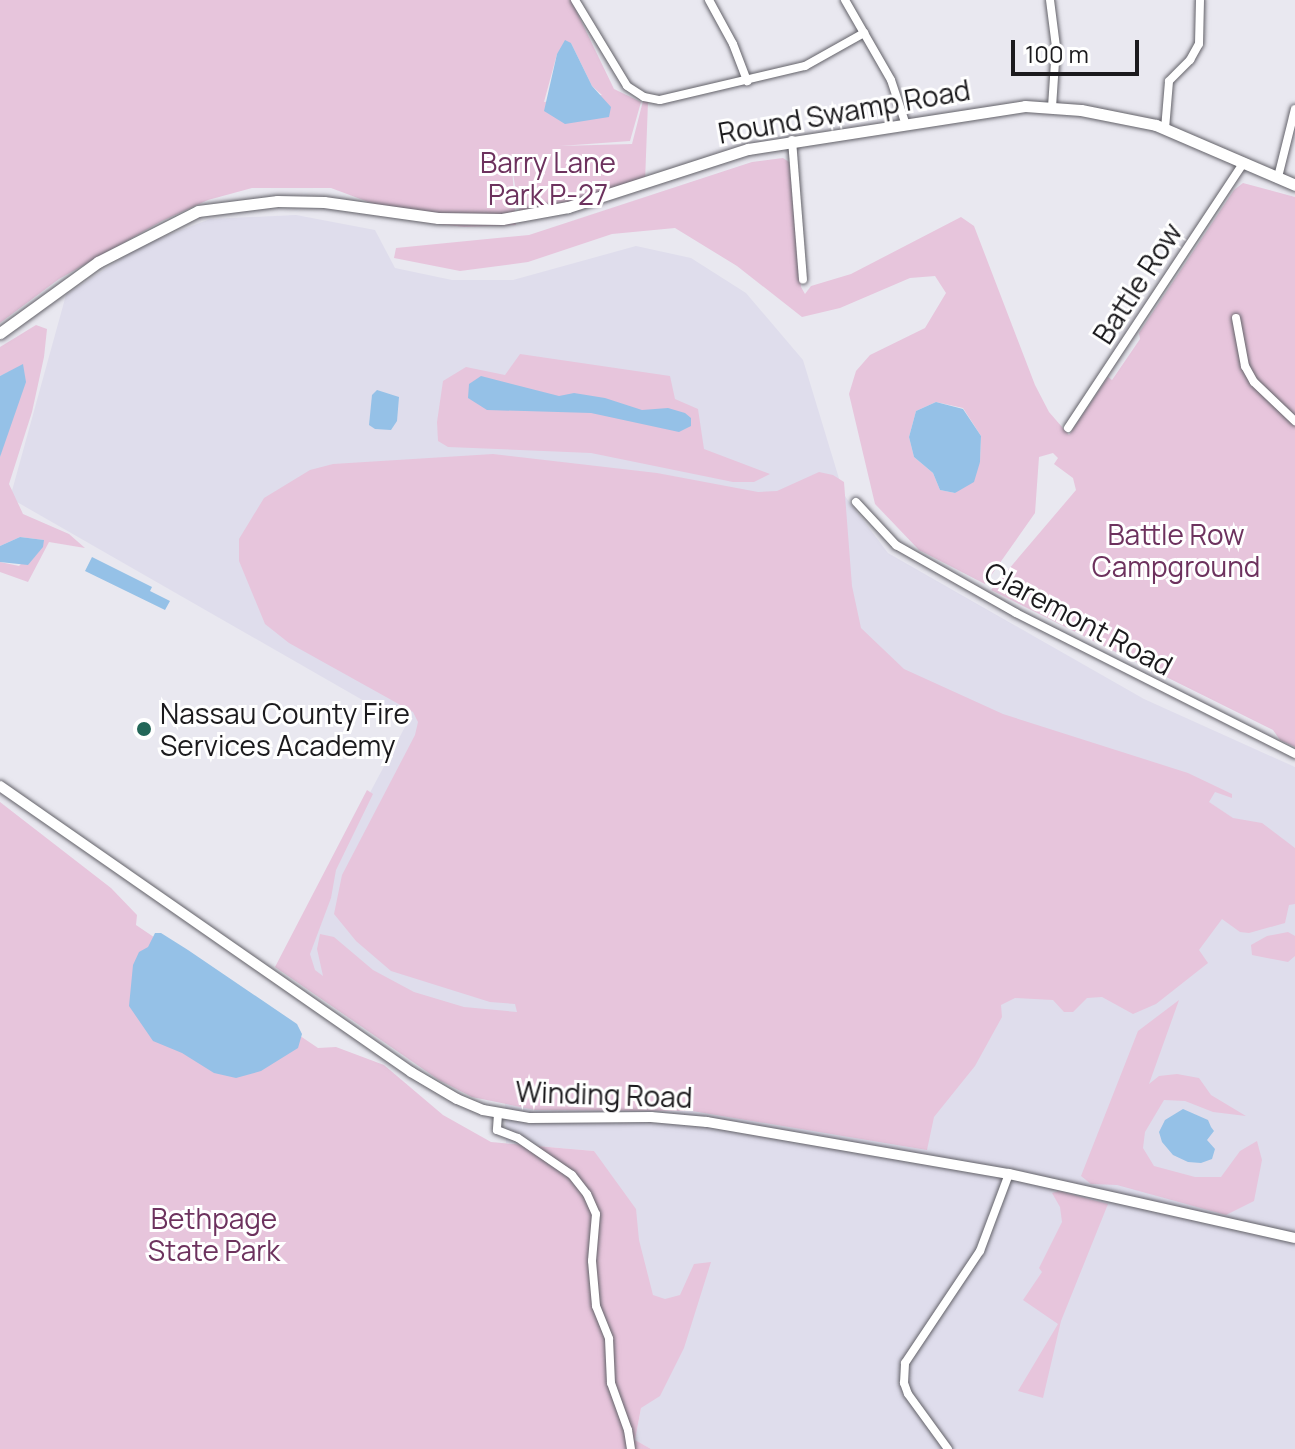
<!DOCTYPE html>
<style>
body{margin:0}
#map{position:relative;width:1295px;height:1449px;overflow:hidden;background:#e9e8f0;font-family:Manrope,sans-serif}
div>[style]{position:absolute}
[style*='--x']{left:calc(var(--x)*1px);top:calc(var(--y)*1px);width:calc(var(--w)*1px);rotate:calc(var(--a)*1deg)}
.built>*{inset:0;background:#dfddec}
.green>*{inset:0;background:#e7c5dc}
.water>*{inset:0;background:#95c1e7}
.roads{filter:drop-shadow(0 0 2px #626168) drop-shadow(0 0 2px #626168)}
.minor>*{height:8px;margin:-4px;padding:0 4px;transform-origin:4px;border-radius:4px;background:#fff}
.tertiary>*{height:10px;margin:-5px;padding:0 5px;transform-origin:5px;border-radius:5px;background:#fff}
.secondary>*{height:11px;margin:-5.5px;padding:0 5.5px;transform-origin:5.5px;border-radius:5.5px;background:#fff}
.dots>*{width:22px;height:22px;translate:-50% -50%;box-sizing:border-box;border:4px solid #fff;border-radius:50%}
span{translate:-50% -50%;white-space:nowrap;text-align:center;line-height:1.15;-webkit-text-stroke:6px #fff;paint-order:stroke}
.street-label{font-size:28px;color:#1b1a1d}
.park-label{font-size:28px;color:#6d325e}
.poi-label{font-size:28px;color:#1b1a1d}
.left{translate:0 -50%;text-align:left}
.scale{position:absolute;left:1011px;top:40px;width:128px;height:36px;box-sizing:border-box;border:4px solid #1b1a1d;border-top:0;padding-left:10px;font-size:24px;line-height:28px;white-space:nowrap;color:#1b1a1d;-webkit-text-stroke:6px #fff;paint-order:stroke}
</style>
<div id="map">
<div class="built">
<i style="clip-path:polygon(296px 215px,375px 230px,395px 268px,452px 280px,513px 280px,636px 246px,691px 258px,746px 293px,803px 360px,844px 495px,888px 553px,1144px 699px,1295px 767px,1295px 1449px,651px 1449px,635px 1440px,655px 1334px,594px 1151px,506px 1143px,505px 1097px,277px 967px,406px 725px,10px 498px,66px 295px,140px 246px,210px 219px)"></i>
</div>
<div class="green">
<i style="clip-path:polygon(evenodd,0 0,571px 0,614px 89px,641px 102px,630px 141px,560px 146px,632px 144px,643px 101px,648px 102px,645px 182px,520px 216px,512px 167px,516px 225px,464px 227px,422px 222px,331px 188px,252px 188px,208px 200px,162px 221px,59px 279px,0 323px,0 0,571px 43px,592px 86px,602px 95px,544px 102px,557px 54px,571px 43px)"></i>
<i style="clip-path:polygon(evenodd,783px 158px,789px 162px,801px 287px,805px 294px,811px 286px,851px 274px,961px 217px,974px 226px,1035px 385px,1049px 412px,1069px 435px,1108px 377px,1112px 380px,1140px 339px,1139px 333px,1234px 190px,1243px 183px,1295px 197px,1295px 747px,1280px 740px,1273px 730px,991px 590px,1076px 490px,1073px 478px,1054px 464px,1058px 458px,1053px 453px,1039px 457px,1035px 513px,985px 584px,919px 550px,875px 504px,849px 394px,856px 371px,870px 355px,925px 328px,946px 293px,935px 276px,910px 278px,840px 308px,802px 317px,737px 266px,675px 228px,612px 234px,528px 262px,460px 271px,394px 258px,396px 248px,529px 235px,752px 162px,783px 158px,936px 402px,963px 408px,981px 436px,980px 462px,955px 493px,940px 490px,933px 473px,914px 457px,909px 437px,916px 411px,936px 402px)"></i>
<i style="clip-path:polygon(36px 325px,47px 329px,44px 357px,32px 412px,9px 484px,23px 514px,69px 534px,85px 548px,49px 542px,28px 582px,0 572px,0 562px,19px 566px,44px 540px,20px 537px,0 546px,0 457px,23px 365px,0 376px,0 347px)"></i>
<i style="clip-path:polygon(520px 354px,670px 376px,675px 399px,698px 409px,704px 449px,770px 474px,754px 482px,733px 482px,591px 453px,448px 447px,438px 441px,437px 422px,443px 381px,466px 367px,505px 375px)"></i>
<i style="clip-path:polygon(493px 454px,657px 473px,758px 492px,777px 491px,819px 472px,833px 475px,844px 482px,852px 586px,861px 628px,904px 669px,1003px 714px,1188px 773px,1232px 794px,1232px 798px,1215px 792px,1209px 802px,1233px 818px,1262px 823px,1295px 848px,1295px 904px,1289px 905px,1285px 923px,1249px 933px,1240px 932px,1222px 919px,1199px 950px,1208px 963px,1156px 1004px,1133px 1014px,1102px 997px,1087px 998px,1073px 1012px,1064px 1012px,1053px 1000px,1015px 998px,1001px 1005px,1002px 1017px,975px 1066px,934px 1117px,927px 1150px,692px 1111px,535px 1110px,472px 1097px,439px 1080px,275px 967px,367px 790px,373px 794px,336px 870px,331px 898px,310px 954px,315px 970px,323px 976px,317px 949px,320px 934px,334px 937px,373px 970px,414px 992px,464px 1007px,517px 1012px,515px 1004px,490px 1002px,391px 971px,356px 941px,334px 914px,342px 875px,415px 735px,418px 722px,413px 712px,289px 643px,265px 624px,239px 561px,239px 539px,264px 498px,310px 470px,333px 464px)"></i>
<i style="clip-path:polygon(0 802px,111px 888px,137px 915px,136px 925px,318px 1048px,336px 1047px,384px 1065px,443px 1115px,491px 1142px,594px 1151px,636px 1209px,639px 1240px,653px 1295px,665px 1299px,680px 1295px,694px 1264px,711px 1262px,684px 1348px,660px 1396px,641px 1408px,635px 1440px,651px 1449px,0 1449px)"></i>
<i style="clip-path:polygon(1288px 932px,1295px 936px,1295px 956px,1288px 962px,1252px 955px,1251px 945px,1267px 936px)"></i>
<i style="clip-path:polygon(1179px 1000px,1149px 1084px,1159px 1076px,1177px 1074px,1199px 1078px,1211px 1095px,1246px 1116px,1213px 1112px,1185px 1101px,1164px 1100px,1145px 1132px,1143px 1148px,1154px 1166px,1195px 1177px,1221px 1177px,1240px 1151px,1257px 1141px,1262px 1160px,1254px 1201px,1226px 1215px,1117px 1185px,1091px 1184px,1081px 1176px,1138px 1031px)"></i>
<i style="clip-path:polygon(1059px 1191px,1108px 1204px,1061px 1321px,1043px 1398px,1018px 1391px,1058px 1324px,1023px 1300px,1042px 1272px,1039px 1268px,1062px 1222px,1060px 1207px,1052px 1193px)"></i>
</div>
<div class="water">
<i style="clip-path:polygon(565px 40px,571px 43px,592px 86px,611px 107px,609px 117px,565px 124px,544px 111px,557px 54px)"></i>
<i style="clip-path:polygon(23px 364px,26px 382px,0 457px,0 376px)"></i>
<i style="clip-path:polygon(481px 376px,559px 396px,574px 393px,605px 398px,642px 410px,668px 408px,685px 413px,691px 418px,691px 426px,679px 432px,591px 413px,487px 410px,468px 398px,469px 384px)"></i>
<i style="clip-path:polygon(377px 390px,399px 397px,397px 421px,391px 430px,375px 429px,369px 425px,372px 395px)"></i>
<i style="clip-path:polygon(936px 402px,963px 409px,981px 436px,980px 462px,974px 482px,955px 493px,940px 490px,933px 473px,914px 457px,909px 437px,916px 411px)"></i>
<i style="clip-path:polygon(20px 537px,44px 540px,43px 547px,28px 565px,0 562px,0 546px)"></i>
<i style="clip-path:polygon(92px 557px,152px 587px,150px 591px,170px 601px,165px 610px,85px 571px)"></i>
<i style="clip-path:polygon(155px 933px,161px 933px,188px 950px,297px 1024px,302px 1034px,298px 1048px,261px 1071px,236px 1078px,214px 1073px,182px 1053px,153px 1041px,129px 1006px,133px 965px,139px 952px,148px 947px)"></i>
<i style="clip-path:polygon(1183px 1109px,1208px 1120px,1211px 1127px,1214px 1131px,1207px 1140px,1215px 1149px,1212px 1159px,1201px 1163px,1188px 1162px,1173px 1155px,1162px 1142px,1159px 1132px,1165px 1120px)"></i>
</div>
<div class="roads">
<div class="minor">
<i style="--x:575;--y:0;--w:100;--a:58.8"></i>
<i style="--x:627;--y:86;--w:20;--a:33"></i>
<i style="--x:644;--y:97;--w:16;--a:11"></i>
<i style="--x:660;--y:100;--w:149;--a:-13.2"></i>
<i style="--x:805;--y:66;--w:68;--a:-29.2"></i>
<i style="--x:709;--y:0;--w:50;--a:61.4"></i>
<i style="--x:733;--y:44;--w:40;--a:69"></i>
<i style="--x:845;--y:0;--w:92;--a:60.1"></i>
<i style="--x:891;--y:80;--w:44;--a:71.6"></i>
<i style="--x:1050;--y:0;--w:47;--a:82.7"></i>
<i style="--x:1056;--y:47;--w:60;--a:93.8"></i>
<i style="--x:1165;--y:129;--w:48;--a:-85.2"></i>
<i style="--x:1169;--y:81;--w:30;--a:-45"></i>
<i style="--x:1190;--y:60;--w:18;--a:-61"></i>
<i style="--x:1199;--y:44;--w:44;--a:-88.7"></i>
<i style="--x:792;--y:140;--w:140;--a:85.5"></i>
<i style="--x:1278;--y:177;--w:70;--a:-76"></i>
<i style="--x:1236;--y:318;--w:49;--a:79.4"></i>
<i style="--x:1245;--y:366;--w:18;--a:61"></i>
<i style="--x:1254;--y:382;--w:57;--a:43.6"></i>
<i style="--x:1068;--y:428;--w:319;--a:-56.5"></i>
<i style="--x:856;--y:502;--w:59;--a:47.1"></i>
<i style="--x:896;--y:545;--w:138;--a:29.5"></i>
<i style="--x:1016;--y:613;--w:313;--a:26.8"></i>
<i style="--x:498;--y:1114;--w:16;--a:94"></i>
<i style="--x:497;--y:1130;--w:22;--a:21"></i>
<i style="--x:518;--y:1138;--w:65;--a:34.4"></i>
<i style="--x:572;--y:1175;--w:24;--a:52"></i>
<i style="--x:587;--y:1194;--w:22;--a:66"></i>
<i style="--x:596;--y:1214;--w:47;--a:94.9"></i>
<i style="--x:592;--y:1261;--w:45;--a:84.9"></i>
<i style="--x:596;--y:1306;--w:35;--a:68"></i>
<i style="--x:609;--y:1339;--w:44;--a:87.4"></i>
<i style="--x:611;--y:1383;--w:50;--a:70.1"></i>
<i style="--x:628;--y:1430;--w:19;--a:81"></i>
<i style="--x:948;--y:1449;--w:68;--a:-126"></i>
<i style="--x:908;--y:1394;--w:12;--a:-110"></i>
<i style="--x:904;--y:1383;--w:20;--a:-87"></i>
<i style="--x:905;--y:1363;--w:135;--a:-56.2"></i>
<i style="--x:980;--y:1251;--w:82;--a:-69.4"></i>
</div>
<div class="tertiary">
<i style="--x:0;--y:786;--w:501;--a:34.83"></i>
<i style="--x:411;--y:1072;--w:53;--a:30.4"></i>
<i style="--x:457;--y:1099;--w:28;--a:23"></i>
<i style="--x:483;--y:1110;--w:48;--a:9.7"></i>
<i style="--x:530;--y:1118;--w:121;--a:-0.5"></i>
<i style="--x:651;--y:1117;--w:56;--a:5.1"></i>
<i style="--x:707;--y:1122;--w:306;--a:9.8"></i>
<i style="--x:1009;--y:1174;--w:293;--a:12.6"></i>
</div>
<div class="secondary">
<i style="--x:0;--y:333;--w:121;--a:-35.9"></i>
<i style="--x:98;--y:262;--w:112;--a:-27"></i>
<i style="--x:198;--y:211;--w:80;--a:-7.2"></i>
<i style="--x:277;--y:201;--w:47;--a:1.2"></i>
<i style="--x:324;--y:202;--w:115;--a:8"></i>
<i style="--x:438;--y:218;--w:64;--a:0.9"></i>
<i style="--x:502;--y:219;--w:67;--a:-10.3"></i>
<i style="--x:568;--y:207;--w:189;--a:-17.9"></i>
<i style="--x:748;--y:149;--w:280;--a:-8.8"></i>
<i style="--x:1025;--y:106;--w:56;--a:4.1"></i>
<i style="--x:1081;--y:110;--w:76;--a:11.3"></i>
<i style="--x:1156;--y:125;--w:151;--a:23.3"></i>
</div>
</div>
<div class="dots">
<i style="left:144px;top:729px;background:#226658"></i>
</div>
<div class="street-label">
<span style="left:844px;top:111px;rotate:-10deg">Round Swamp Road</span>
<span style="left:1137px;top:283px;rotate:-57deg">Battle Row</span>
<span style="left:1079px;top:618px;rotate:28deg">Claremont Road</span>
<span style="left:604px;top:1094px;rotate:2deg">Winding Road</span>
</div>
<div class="park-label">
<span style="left:548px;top:178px">Barry Lane<br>Park P-27</span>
<span style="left:1176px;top:550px">Battle Row<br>Campground</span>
<span style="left:214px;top:1234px">Bethpage<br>State Park</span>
</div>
<div class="poi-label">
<span class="left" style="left:160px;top:729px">Nassau County Fire<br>Services Academy</span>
</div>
<div class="scale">100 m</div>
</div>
